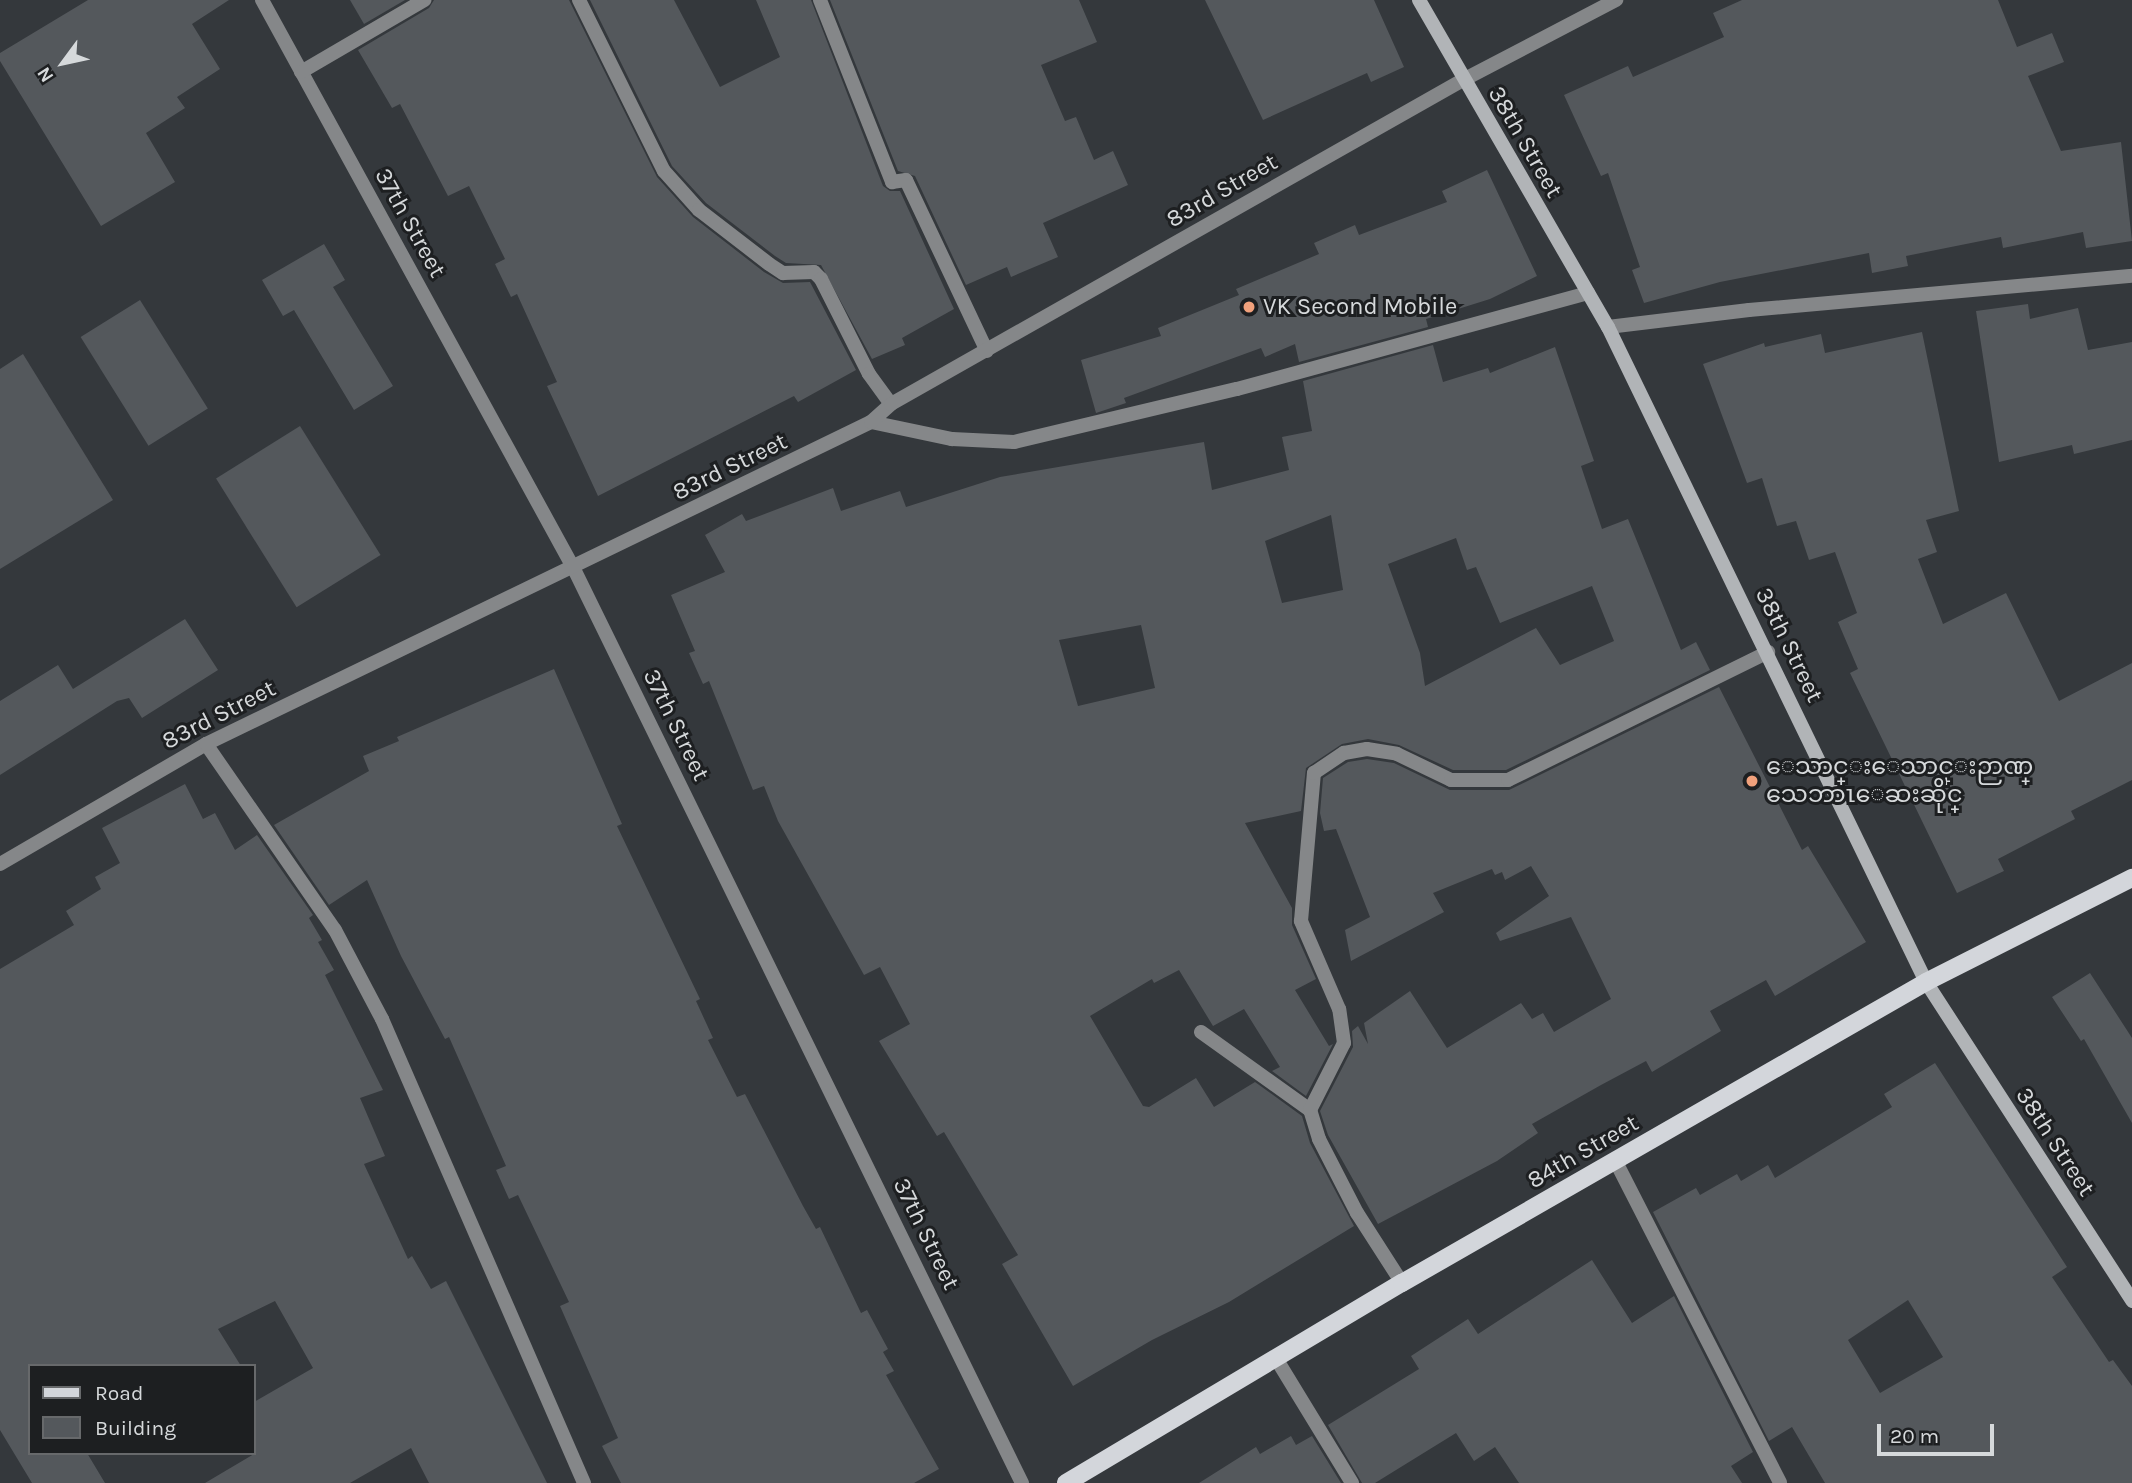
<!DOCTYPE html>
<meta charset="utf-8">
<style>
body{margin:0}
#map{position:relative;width:2132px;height:1483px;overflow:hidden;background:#34383c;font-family:Karla,"Noto Sans Myanmar",sans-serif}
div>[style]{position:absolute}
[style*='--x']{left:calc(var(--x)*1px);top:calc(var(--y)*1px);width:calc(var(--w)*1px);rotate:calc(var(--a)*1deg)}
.building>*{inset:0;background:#54585c;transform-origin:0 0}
.street>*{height:14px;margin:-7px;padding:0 7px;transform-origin:7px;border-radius:7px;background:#858789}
.secondary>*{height:14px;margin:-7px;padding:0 7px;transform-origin:7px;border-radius:7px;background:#b1b4b7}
.primary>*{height:18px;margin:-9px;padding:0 9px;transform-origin:9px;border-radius:9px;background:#d3d6db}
.dots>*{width:19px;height:19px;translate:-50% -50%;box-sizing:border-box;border:4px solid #1d1f21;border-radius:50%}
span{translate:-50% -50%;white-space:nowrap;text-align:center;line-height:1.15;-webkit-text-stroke:6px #1d1f21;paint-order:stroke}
.street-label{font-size:24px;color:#d6d9db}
.poi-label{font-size:24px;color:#d6d9db}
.left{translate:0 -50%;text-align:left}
.legend{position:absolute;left:28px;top:1364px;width:228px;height:91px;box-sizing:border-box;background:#1d1f21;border:2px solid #67696b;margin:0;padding:9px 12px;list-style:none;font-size:21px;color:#d6d9db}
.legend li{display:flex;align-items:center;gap:14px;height:35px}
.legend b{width:35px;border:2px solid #67696b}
.north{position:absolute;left:28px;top:28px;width:70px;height:70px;-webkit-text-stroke:5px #1d1f21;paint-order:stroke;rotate:237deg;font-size:19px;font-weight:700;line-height:28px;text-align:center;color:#d6d9db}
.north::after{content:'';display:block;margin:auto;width:24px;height:32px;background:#d6d9db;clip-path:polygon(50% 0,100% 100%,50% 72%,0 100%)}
.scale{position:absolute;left:1877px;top:1424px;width:117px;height:32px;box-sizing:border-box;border:4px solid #d6d9db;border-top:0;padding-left:9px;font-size:21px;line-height:24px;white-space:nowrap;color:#d6d9db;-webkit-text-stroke:5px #1d1f21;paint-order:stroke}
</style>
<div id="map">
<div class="building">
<i style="clip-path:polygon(88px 0,229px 0,192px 24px,220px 69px,177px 97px,185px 108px,146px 133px,175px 182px,101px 226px,0 61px,0 53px)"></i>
<i style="clip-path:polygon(350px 0,405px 0,364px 24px)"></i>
<i style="clip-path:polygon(434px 0,569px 0,657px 177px,693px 217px,764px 272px,783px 283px,810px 282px,856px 370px,798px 402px,794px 396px,598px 496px,547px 386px,557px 382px,517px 294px,511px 297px,495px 264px,505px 259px,469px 186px,448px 196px,400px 104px,392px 108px,358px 50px,429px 8px)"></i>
<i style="clip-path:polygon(590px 0,674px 0,720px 87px,780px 57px,756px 0,811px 0,883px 186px,890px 191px,900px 191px,954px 309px,902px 338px,905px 345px,872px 359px,821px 265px,786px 263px,775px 256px,706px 203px,672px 166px)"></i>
<i style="clip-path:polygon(830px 0,1079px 0,1097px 42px,1041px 65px,1065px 121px,1076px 117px,1094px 160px,1113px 151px,1128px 185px,1043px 223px,1058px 257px,1011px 277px,1007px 267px,966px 285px,915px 176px,898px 171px)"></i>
<i style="clip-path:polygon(1205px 0,1374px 0,1404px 67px,1371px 82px,1367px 73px,1263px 120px)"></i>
<i style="clip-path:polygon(1742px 0,1998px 0,2017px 47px,2052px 33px,2064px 62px,2028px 76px,2061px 151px,2121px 142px,2132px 241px,2086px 248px,2083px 232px,2003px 248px,2001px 237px,1906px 256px,1908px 266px,1872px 273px,1869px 253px,1720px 282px,1644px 303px,1632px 270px,1640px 267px,1608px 173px,1601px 176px,1564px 95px,1628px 66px,1633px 77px,1724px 37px,1713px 13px)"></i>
<i style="clip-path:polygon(1487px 170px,1537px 276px,1490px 299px,1426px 319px,1428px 327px,1299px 362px,1295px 344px,1265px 357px,1261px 348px,1124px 398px,1126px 403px,1096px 413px,1081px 360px,1161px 336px,1158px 328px,1239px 295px,1236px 289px,1319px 254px,1314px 243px,1355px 225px,1359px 235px,1447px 202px,1442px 191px)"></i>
<i style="clip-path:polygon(324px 244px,345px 280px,333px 287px,393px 386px,354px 410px,294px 310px,283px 316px,262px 280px)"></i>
<i style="left:140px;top:300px;width:128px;height:70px;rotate:58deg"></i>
<i style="clip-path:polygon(2028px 304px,2030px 319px,2078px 308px,2088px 350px,2132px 342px,2132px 440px,2074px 454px,2072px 445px,1999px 462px,1976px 311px)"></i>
<i style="clip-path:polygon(1922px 332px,1959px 511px,1926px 520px,1937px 552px,1918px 559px,1943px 624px,2006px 593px,2059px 701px,2132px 663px,2132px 780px,2071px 811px,2075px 819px,1998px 859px,2004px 871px,1957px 893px,1850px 673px,1858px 669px,1838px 622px,1857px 613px,1835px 552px,1809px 560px,1796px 521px,1777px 526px,1762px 478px,1747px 483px,1703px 364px,1764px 343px,1765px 347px,1821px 334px,1825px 353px)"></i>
<i style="clip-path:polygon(evenodd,1433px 345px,1443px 382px,1488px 368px,1490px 373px,1555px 347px,1594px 461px,1581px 466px,1602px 529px,1628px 519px,1681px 650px,1696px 642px,1710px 670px,1506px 770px,1453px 770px,1399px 745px,1368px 739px,1342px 744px,1306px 768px,1301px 811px,1245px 823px,1292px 908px,1292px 925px,1316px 979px,1295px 990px,1329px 1046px,1333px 1044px,1306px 1096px,1272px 1071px,1280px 1067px,1244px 1009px,1213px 1026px,1179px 970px,1154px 983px,1152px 979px,1090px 1016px,1143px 1106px,1149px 1107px,1196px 1078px,1214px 1107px,1255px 1082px,1302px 1116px,1310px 1143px,1354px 1226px,1229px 1302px,1152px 1340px,1073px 1386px,1002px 1264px,1018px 1255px,944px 1132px,937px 1136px,879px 1041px,910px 1024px,880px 967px,864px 975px,778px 821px,764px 786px,753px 790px,709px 681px,703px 684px,689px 653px,695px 651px,671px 595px,725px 572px,705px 535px,742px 514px,746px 521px,833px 488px,841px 511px,900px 491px,906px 507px,1000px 477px,1204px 442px,1212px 490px,1289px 470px,1282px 437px,1312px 431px,1303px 381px,1433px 345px,1331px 515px,1343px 590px,1282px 603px,1265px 541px,1331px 515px,1433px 345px,1456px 538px,1467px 570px,1476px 567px,1500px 623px,1592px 586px,1614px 641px,1560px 665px,1536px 628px,1425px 686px,1420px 653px,1388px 564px,1456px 538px,1433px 345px,1141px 625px,1155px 688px,1078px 706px,1059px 640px,1141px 625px)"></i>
<i style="clip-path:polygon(23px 354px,113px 500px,0 569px,0 369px)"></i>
<i style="left:300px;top:426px;width:152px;height:99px;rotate:58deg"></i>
<i style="clip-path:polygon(185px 619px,218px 670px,142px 718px,129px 698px,117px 701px,0 775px,0 701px,58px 665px,73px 689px)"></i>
<i style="clip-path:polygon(554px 669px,622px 824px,617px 826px,700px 999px,696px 1001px,713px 1038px,708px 1040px,737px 1097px,745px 1094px,803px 1206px,816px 1229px,820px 1227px,861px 1313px,867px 1310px,888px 1349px,883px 1352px,894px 1371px,886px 1375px,939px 1469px,914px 1483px,621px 1483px,602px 1446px,618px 1438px,560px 1306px,569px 1302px,518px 1195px,509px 1199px,496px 1170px,506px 1166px,449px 1037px,445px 1039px,401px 956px,367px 880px,329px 905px,274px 825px,369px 771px,363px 756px,399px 741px,397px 737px)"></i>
<i style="clip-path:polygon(1719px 687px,1802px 850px,1808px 846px,1866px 942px,1775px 996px,1766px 980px,1710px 1011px,1721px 1031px,1652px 1072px,1646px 1061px,1601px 1085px,1532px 1124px,1538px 1133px,1497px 1161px,1378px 1224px,1328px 1135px,1320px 1111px,1353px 1047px,1352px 1031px,1358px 1026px,1368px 1044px,1364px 1023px,1410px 991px,1447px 1048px,1521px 1003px,1532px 1019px,1543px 1013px,1554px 1032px,1611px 999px,1571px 917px,1500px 941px,1496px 933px,1549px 896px,1531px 866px,1505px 880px,1502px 872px,1495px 875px,1492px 869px,1433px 893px,1444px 912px,1351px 961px,1345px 930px,1370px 917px,1336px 829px,1324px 831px,1320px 813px,1323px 778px,1348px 762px,1367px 759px,1394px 763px,1450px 790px,1509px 790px)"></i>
<i style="clip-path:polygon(185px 784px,203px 819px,215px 813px,235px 850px,257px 835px,313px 915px,309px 918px,322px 940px,318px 942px,334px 970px,325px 975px,383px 1090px,360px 1098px,385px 1156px,364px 1164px,408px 1259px,412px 1256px,431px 1289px,446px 1281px,547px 1483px,429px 1483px,411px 1448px,350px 1483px,205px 1483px,254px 1454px,254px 1402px,313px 1368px,275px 1301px,218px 1329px,241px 1366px,30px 1366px,30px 1453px,87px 1453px,105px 1483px,32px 1483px,0 1430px,0 969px,74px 925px,66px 911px,101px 889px,95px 877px,120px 863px,102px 828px)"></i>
<i style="clip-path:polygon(2090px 973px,2132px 1038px,2132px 1123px,2084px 1039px,2081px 1041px,2052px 997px)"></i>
<i style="clip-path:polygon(evenodd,1935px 1063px,2067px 1267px,2052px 1277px,2109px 1362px,2113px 1360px,2132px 1386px,2132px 1483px,1825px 1483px,1792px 1427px,1769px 1441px,1653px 1212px,1696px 1188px,1700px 1195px,1737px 1174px,1741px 1181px,1768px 1165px,1775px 1178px,1892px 1107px,1884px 1094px,1935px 1063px,1908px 1300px,1943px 1357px,1880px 1393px,1848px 1340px,1908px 1300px)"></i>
<i style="clip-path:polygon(1592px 1260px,1632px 1323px,1674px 1296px,1753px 1452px,1731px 1466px,1742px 1483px,1519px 1483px,1495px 1447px,1474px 1461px,1456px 1433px,1375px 1483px,1362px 1483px,1328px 1425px,1419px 1369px,1411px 1356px,1468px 1319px,1478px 1334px)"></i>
<i style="clip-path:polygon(1291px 1436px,1296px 1445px,1312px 1436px,1341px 1483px,1199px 1483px,1256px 1447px,1260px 1454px)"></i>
</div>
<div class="street">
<i style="--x:262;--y:0;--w:649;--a:61.26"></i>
<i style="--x:574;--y:569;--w:1018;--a:63.89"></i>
<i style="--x:579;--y:0;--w:191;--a:63.6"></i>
<i style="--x:664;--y:171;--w:52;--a:48.1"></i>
<i style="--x:699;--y:210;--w:88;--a:37.6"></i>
<i style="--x:769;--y:264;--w:17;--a:33"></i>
<i style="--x:783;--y:273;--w:31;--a:-2"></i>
<i style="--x:814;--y:272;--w:10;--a:45"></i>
<i style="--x:821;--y:279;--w:106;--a:63.2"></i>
<i style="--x:869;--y:374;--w:37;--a:54"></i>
<i style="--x:820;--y:0;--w:196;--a:68.4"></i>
<i style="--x:892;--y:182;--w:14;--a:-8"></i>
<i style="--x:906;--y:180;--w:189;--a:64.7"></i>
<i style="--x:301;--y:72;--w:143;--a:-30.3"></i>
<i style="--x:1608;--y:327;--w:142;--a:-6.9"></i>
<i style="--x:1749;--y:310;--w:385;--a:-5.1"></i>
<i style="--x:871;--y:422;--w:83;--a:11.9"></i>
<i style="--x:952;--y:439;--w:62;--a:2.8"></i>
<i style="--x:1014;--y:442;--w:229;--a:-13.4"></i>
<i style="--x:1237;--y:389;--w:364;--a:-15.3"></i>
<i style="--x:206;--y:744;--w:226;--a:55.3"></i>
<i style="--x:335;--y:930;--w:101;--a:62.2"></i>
<i style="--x:382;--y:1019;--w:506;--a:66.47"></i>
<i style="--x:0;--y:864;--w:238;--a:-30.2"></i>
<i style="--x:206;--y:744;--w:739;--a:-25.84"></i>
<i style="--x:871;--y:422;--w:27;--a:-42"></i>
<i style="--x:891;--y:404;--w:657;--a:-29.53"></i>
<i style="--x:1463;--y:80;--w:173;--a:-27.6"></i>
<i style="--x:1201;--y:1032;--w:134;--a:35.6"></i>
<i style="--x:1616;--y:1162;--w:360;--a:62.9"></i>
<i style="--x:1402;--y:1283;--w:83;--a:-122.7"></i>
<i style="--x:1357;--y:1213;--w:83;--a:-117.2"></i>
<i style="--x:1319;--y:1139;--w:30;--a:-107"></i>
<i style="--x:1310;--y:1110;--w:75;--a:-63.1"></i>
<i style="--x:1344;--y:1043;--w:34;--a:-98"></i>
<i style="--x:1339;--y:1009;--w:96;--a:-113.4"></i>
<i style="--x:1301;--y:921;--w:149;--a:-85"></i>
<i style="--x:1314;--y:773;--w:36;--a:-34"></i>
<i style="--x:1344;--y:753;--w:23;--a:-10"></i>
<i style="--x:1367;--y:749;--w:30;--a:9"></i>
<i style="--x:1397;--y:754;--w:60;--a:25.7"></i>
<i style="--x:1451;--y:780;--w:57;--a:0"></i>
<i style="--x:1508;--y:780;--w:290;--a:-26.2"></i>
<i style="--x:1277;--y:1360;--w:144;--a:58.6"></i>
</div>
<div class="secondary">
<i style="--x:1419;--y:0;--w:378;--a:60"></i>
<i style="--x:1608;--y:327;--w:728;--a:64.1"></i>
<i style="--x:1926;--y:982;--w:380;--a:57.1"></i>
</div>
<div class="primary">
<i style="--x:1066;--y:1483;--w:391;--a:-30.8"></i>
<i style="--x:1402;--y:1283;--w:604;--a:-29.87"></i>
<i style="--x:1926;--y:982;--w:231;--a:-26.8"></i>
</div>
<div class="dots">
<i style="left:1249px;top:307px;background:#f1a17c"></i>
<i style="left:1752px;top:781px;background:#f1a17c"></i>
</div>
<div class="street-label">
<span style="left:1525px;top:142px;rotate:60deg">38th Street</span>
<span style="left:1222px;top:191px;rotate:-30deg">83rd Street</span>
<span style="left:410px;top:223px;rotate:61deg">37th Street</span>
<span style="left:730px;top:467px;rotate:-26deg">83rd Street</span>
<span style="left:1789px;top:645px;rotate:64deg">38th Street</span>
<span style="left:219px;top:715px;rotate:-27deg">83rd Street</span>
<span style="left:676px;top:725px;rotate:64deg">37th Street</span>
<span style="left:2055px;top:1142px;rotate:57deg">38th Street</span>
<span style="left:1583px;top:1152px;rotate:-30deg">84th Street</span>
<span style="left:926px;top:1234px;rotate:64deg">37th Street</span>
</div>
<div class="poi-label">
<span class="left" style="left:1263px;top:307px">VK Second Mobile</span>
<span class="left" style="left:1766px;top:781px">ေသာင္းေသာင္းဉာဏ္<br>သေဘာၤေဆးဆိုင္</span>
</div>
<ul class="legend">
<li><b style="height:9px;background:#d3d6db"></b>Road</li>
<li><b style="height:19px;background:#54585c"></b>Building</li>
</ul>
<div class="north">N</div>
<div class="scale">20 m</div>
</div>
